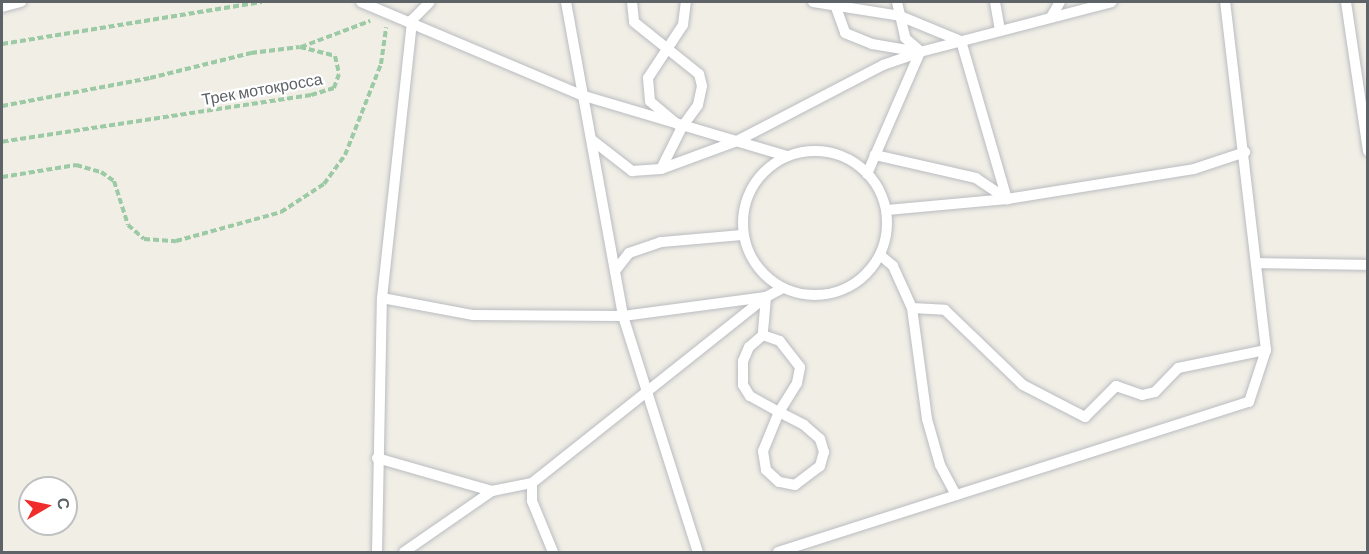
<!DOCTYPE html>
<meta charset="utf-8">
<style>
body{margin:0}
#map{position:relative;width:1369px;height:554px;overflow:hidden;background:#f1eee6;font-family:Barlow,sans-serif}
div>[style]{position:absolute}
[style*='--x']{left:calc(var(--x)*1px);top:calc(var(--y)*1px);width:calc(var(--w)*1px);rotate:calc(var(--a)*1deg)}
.path>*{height:4px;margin-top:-2px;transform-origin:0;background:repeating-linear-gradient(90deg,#9bcaa5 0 6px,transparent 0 9px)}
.roads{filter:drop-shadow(0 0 2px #b9bcc0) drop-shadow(0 0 2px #b9bcc0)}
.service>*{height:10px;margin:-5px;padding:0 5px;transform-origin:5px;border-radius:5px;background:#fff}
.service>.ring{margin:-5px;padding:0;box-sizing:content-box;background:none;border:10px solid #fff;border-radius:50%}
span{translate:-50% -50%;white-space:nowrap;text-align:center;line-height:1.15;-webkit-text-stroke:4.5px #fff;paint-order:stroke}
.street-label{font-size:16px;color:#5e6367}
.frame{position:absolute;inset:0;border:3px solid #5e6367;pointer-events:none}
.north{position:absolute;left:18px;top:476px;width:60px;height:60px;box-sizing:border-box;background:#fff;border:2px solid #bfc1c2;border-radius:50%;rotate:81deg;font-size:16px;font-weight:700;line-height:24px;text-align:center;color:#5e6367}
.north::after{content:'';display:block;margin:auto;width:21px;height:27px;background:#f12d2c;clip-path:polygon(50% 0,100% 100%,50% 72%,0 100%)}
</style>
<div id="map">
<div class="path">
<i style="--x:2;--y:44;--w:263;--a:-9.2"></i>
<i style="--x:301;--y:47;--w:74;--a:-20.6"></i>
<i style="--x:2;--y:106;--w:151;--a:-10.7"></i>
<i style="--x:150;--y:78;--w:104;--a:-13.9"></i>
<i style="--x:251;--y:53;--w:49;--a:-7"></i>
<i style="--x:300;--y:47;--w:36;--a:14"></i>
<i style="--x:335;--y:56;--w:18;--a:77"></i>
<i style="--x:339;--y:74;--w:15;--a:110"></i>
<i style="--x:334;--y:88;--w:24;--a:163"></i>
<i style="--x:311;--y:95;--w:313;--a:171.4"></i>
<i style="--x:2;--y:177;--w:75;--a:-9.2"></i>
<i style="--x:76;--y:165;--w:26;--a:16"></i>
<i style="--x:101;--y:172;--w:16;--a:35"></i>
<i style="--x:114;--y:181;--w:46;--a:72.3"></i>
<i style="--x:128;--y:225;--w:21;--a:41"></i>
<i style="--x:144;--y:239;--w:32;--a:4"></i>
<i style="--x:176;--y:241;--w:109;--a:-15.4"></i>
<i style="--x:281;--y:212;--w:51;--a:-33.1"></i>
<i style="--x:324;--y:184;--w:36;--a:-54"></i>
<i style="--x:345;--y:155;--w:98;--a:-68.4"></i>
<i style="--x:381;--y:64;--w:37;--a:-82"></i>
</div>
<div class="roads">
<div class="service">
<i style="--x:361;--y:2;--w:242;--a:22.9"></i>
<i style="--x:584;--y:96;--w:212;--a:16.5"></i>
<i style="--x:566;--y:2;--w:319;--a:79.7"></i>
<i style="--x:623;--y:316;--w:248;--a:72.4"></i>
<i style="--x:632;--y:2;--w:20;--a:84"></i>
<i style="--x:634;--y:22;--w:83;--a:38.7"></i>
<i style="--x:699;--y:74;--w:12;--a:76"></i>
<i style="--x:702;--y:86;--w:19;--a:102"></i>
<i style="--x:698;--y:105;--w:27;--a:126"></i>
<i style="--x:682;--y:127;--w:47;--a:116.6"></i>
<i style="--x:813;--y:2;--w:88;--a:9.1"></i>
<i style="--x:900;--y:16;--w:66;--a:22.3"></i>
<i style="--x:961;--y:41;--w:165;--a:73.8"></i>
<i style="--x:1007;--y:199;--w:37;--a:-146"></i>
<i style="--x:976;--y:178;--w:104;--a:-167.2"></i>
<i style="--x:834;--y:2;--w:33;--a:70"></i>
<i style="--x:845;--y:33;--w:29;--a:22"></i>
<i style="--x:872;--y:44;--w:49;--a:9.5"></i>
<i style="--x:897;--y:2;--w:37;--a:77"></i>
<i style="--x:905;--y:38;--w:20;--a:41"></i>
<i style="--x:995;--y:2;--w:29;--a:80"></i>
<i style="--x:1346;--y:2;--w:151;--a:81.6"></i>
<i style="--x:2;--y:7;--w:20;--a:-15"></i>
<i style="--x:1051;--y:17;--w:17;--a:-59"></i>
<i style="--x:677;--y:124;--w:35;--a:-140"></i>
<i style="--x:650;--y:101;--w:23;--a:-95"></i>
<i style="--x:648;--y:78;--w:64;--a:-56.6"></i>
<i style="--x:683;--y:25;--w:23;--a:-83"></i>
<i style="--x:592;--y:140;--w:51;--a:37.8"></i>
<i style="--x:632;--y:171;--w:29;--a:-4"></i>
<i style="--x:661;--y:169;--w:81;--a:-20.2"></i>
<i style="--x:737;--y:141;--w:165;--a:-27.5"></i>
<i style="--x:883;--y:65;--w:39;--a:-19"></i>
<i class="ring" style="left:743px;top:151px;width:134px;height:134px"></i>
<i style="--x:867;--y:174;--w:133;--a:-66.5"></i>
<i style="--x:920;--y:52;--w:198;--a:-14.6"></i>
<i style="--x:887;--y:210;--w:121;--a:-5.2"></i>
<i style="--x:1007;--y:199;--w:189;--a:-9.1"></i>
<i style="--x:1194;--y:169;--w:54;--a:-18.4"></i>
<i style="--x:880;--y:255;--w:17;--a:40"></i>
<i style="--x:893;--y:266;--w:46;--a:65.7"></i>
<i style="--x:912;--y:308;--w:112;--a:82.3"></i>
<i style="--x:927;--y:419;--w:48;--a:74.2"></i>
<i style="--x:940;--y:465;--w:34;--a:62"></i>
<i style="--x:1256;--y:263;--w:112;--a:1"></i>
<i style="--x:615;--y:271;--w:23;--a:-52"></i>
<i style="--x:629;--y:253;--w:34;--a:-19"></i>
<i style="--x:661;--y:242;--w:82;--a:-4.9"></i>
<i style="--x:382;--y:298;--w:93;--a:10.6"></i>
<i style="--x:473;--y:315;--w:150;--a:0.4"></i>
<i style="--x:623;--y:316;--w:144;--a:-7.6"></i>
<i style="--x:766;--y:297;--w:38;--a:95"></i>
<i style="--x:912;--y:308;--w:33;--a:3"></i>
<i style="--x:945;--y:310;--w:108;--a:43.9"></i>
<i style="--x:1023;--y:385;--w:70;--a:27.3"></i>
<i style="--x:1085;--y:417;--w:44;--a:-45"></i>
<i style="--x:1116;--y:386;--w:28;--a:19"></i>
<i style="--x:1142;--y:395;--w:13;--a:-13"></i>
<i style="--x:1155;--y:392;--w:33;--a:-46"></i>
<i style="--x:1178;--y:368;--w:90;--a:-11.6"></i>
<i style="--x:779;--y:412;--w:34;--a:-58"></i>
<i style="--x:797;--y:383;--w:16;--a:-79"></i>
<i style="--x:800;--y:367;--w:33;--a:-128"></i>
<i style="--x:780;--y:341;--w:18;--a:-161"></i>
<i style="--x:763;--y:335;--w:18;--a:139"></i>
<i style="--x:749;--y:347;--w:15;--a:113"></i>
<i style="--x:743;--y:361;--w:24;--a:90"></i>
<i style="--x:743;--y:385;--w:13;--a:58"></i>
<i style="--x:750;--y:396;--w:33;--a:29"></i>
<i style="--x:779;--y:412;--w:28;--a:27"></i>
<i style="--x:804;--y:425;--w:21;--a:41"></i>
<i style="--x:820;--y:439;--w:14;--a:73"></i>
<i style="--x:824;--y:452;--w:15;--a:106"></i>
<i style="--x:820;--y:466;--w:31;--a:143"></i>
<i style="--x:795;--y:485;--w:16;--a:-169"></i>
<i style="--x:779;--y:482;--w:18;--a:-137"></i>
<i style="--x:766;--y:470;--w:19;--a:-99"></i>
<i style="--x:763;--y:451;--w:42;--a:-67.7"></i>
<i style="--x:377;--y:458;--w:120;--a:16"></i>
<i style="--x:492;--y:491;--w:41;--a:-11.3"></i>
<i style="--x:532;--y:483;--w:299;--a:-38.5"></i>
<i style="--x:766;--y:297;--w:19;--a:-28"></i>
<i style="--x:532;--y:483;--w:18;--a:90"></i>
<i style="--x:532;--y:501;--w:55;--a:67.6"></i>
<i style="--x:377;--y:552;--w:254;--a:-88.9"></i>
<i style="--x:382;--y:298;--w:280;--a:-83.8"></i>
<i style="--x:412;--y:20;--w:25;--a:-45"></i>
<i style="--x:404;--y:552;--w:107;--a:-34.7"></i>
<i style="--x:778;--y:552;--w:494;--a:-17.7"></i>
<i style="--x:1249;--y:402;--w:55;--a:-71.9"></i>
<i style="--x:1266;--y:350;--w:350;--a:-96.7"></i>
</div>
</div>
<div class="street-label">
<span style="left:262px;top:89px;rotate:-10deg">Трек мотокросса</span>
</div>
<div class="frame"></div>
<div class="north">С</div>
</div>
